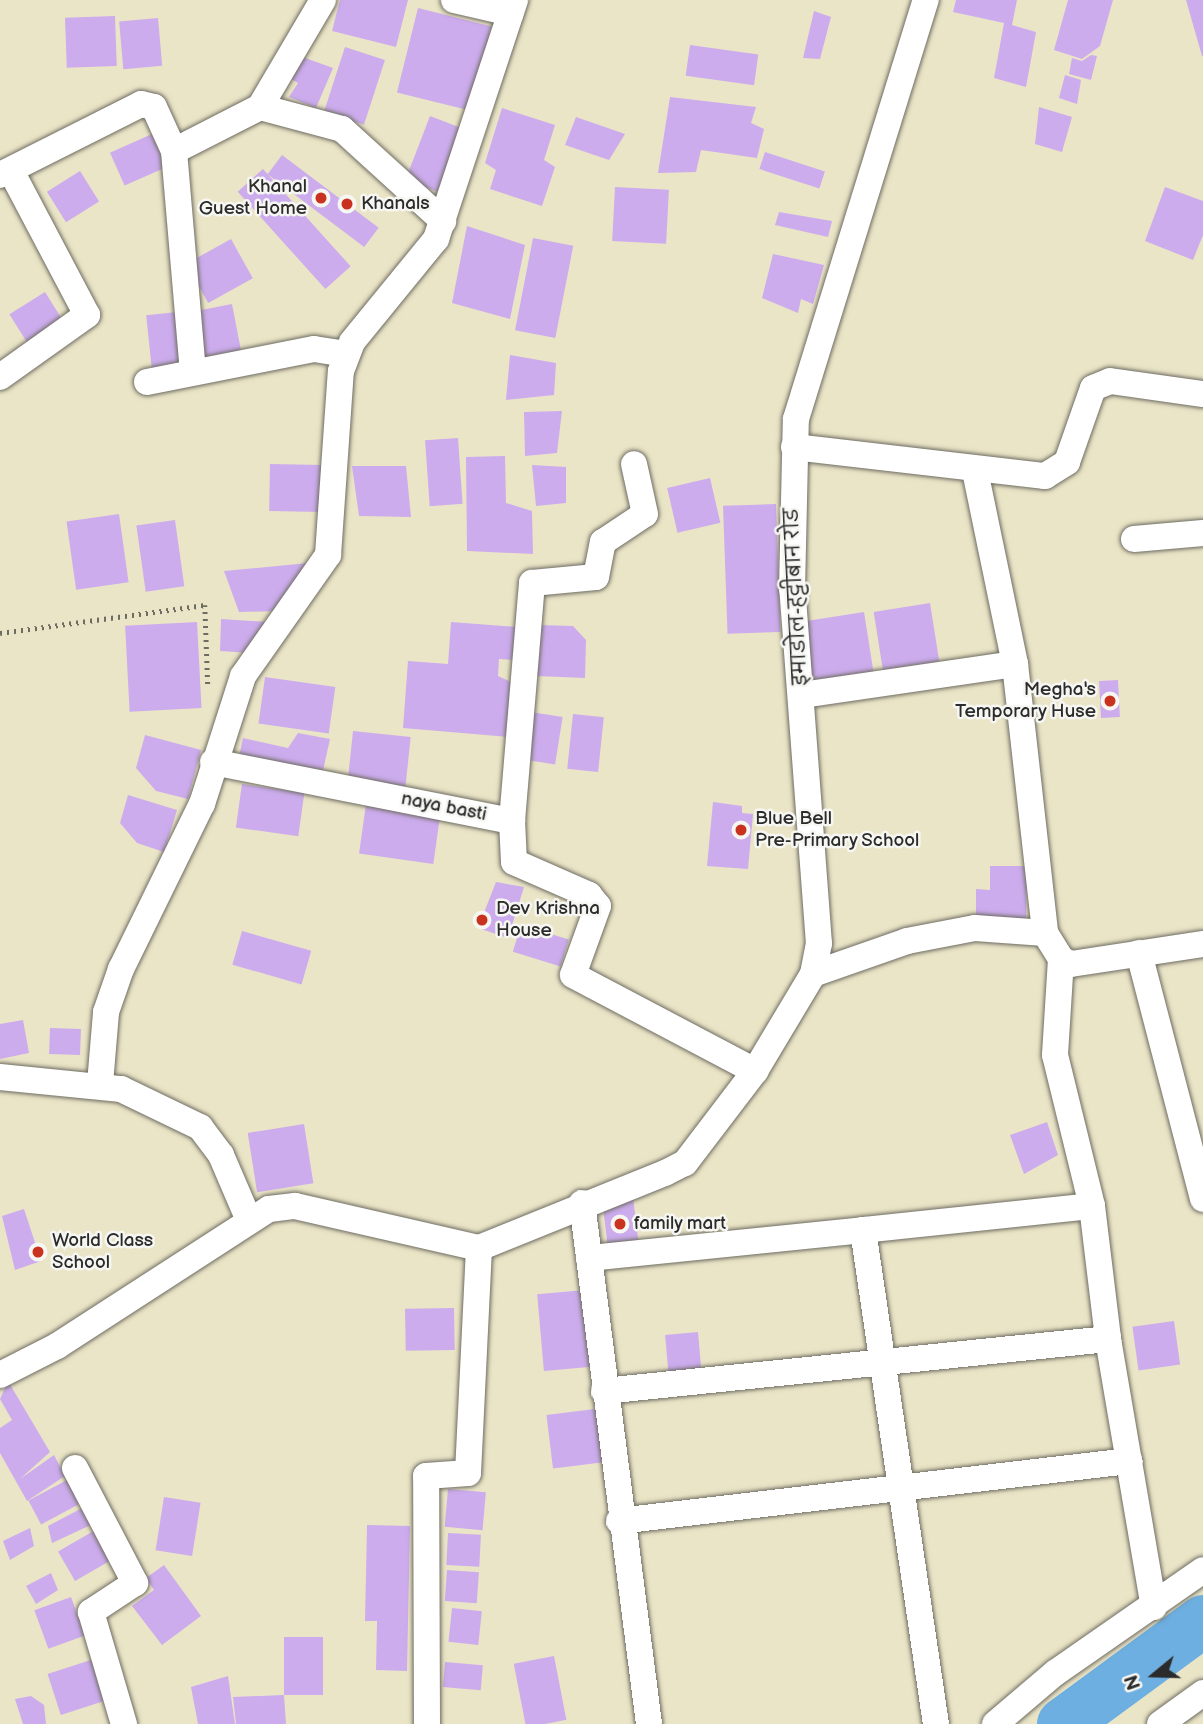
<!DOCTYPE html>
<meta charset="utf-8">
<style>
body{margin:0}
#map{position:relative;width:1203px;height:1724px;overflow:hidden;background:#ebe5c7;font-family:"Balsamiq Sans","Playpen Sans Deva",sans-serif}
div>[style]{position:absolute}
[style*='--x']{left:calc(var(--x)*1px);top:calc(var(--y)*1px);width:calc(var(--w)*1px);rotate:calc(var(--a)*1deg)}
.river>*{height:52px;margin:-26px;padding:0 26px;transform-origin:26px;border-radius:26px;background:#6dafe1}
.building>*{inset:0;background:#ccaced;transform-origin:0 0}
.path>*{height:4.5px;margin-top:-2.25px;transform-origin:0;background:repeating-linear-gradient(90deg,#6e6c62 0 2px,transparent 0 7px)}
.roads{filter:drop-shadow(0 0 2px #6e6c62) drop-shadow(0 0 2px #6e6c62)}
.minor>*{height:26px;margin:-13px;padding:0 13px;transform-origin:13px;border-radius:13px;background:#fff}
.dots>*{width:19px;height:19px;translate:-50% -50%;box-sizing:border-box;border:4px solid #f6f6f2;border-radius:50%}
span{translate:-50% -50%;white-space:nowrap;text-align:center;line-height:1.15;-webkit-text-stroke:5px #f6f6f2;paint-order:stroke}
.poi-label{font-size:19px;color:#2b2b2b}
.right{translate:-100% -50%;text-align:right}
.left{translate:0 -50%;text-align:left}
.street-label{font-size:19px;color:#2b2b2b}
.north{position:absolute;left:1119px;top:1640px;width:70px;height:70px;-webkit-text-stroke:5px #f6f6f2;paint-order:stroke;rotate:251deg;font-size:19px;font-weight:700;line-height:28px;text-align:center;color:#2b2b2b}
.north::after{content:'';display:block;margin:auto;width:24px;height:32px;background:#2b2b2b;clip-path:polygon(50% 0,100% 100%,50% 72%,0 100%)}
</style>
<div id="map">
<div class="river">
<i style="--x:1063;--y:1724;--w:174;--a:-36.3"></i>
</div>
<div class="building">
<i style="clip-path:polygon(340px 0,408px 0,396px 47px,332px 31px)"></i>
<i style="clip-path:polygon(956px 0,1017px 0,1012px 25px,1036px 32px,1026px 87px,994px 78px,1004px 23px,953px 12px)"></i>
<i style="clip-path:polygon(1068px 0,1113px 0,1100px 46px,1082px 59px,1054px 50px)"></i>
<i style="clip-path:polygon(1186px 0,1203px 0,1203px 56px,1202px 56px)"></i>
<i style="left:418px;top:8px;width:76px;height:87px;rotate:14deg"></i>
<i style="clip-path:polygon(814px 11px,831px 17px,820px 59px,803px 58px)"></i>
<i style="left:115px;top:16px;width:50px;height:50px;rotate:88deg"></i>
<i style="left:158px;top:18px;width:48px;height:39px;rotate:85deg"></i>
<i style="left:690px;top:45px;width:69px;height:31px;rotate:8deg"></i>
<i style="left:345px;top:47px;width:42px;height:68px;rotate:18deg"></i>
<i style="clip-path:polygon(297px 55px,333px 68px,316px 108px,289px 97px,298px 83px,288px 77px)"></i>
<i style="clip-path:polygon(1091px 55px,1097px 56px,1091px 80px,1069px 74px,1072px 58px,1082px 61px)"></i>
<i style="clip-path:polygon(1065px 75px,1081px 80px,1077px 104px,1059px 98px)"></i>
<i style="clip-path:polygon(670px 97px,756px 107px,751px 123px,764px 129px,757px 158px,701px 150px,696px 172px,658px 173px)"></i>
<i style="clip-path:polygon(1039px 107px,1072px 117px,1062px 152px,1035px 144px)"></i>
<i style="clip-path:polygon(502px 108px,555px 125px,544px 160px,555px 167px,542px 206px,490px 189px,496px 170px,485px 163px)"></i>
<i style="left:430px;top:116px;width:34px;height:68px;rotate:21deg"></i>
<i style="clip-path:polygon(576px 117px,625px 134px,609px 160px,565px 145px)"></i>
<i style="left:152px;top:134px;width:36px;height:46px;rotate:66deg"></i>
<i style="left:765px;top:152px;width:63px;height:18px;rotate:18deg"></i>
<i style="left:282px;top:155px;width:121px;height:24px;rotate:37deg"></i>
<i style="left:263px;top:169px;width:131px;height:34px;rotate:48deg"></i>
<i style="left:80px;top:171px;width:36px;height:39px;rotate:58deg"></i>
<i style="left:615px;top:187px;width:54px;height:54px;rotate:3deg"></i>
<i style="clip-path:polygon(1165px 187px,1203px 201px,1203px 235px,1193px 260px,1145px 241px)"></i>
<i style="clip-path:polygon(779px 212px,832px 221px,828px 237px,775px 225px)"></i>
<i style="clip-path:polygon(467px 226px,525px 245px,510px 319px,452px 303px)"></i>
<i style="left:533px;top:238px;width:41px;height:94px;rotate:11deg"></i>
<i style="left:231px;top:239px;width:45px;height:51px;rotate:61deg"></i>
<i style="clip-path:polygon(773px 254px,824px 265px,813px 304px,801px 299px,798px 313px,762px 298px)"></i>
<i style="left:45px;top:292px;width:39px;height:42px;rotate:58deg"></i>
<i style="left:232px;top:304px;width:47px;height:43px;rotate:79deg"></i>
<i style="left:177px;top:312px;width:53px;height:31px;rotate:84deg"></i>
<i style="clip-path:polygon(510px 355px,556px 363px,554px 395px,506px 400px)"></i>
<i style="clip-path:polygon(562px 411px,557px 453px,525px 456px,524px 412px)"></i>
<i style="left:458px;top:438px;width:66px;height:33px;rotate:86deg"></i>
<i style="clip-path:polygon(505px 456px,506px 503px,532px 511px,533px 554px,467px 551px,466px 457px)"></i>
<i style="left:270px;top:464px;width:53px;height:47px;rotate:1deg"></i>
<i style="clip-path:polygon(532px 465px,566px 467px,566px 503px,536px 506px)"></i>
<i style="clip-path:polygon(352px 466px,406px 466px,411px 517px,359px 516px)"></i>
<i style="left:710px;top:478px;width:46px;height:44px;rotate:77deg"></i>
<i style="left:776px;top:504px;width:128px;height:53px;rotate:88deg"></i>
<i style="left:119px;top:514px;width:69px;height:53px;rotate:82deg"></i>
<i style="left:175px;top:520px;width:67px;height:39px;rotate:82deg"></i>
<i style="clip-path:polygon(308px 563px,280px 611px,239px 612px,224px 571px)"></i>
<i style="left:930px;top:603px;width:59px;height:57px;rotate:81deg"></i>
<i style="left:864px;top:612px;width:63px;height:63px;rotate:81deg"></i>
<i style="clip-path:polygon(221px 619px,268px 622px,251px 653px,220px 651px)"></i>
<i style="left:197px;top:622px;width:86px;height:72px;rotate:87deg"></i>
<i style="clip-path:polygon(451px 622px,518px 627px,515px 660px,499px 659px,498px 676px,513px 683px,509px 737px,403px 728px,408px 661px,448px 664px)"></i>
<i style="clip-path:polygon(537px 625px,573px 626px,586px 640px,585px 678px,536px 676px)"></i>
<i style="left:265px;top:677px;width:71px;height:47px;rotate:8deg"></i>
<i style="left:1118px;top:680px;width:37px;height:19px;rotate:87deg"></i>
<i style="left:531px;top:712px;width:32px;height:48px;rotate:9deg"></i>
<i style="left:573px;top:714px;width:31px;height:55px;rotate:6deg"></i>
<i style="left:353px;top:731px;width:58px;height:52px;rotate:6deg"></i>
<i style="clip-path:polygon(298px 733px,330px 739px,322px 775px,239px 757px,243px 738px,288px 748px)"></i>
<i style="clip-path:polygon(145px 735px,201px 750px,188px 799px,156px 791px,136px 768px)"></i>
<i style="left:242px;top:784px;width:63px;height:44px;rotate:8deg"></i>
<i style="clip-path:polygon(128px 795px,177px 810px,164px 852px,137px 843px,120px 823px)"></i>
<i style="clip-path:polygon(713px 802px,742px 806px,742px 813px,753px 814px,748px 869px,707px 866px)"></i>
<i style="left:366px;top:804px;width:75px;height:50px;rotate:8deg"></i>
<i style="clip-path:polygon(990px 866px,1027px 866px,1026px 923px,976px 922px,976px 889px,990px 890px)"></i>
<i style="clip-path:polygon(496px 882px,524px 887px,508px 938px,478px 928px)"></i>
<i style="left:521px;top:925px;width:50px;height:28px;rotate:17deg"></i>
<i style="left:242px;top:931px;width:72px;height:35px;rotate:16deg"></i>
<i style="clip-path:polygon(23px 1020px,29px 1053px,0 1059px,0 1024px)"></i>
<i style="left:50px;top:1028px;width:31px;height:26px;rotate:2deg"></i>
<i style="clip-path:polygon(1047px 1122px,1058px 1155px,1024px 1174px,1010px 1135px)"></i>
<i style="left:304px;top:1124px;width:60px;height:57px;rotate:81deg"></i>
<i style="left:632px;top:1189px;width:61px;height:31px;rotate:83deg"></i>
<i style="clip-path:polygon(24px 1209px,41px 1261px,15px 1270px,2px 1216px)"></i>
<i style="left:585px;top:1290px;width:77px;height:48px;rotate:85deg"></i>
<i style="left:454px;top:1308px;width:42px;height:49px;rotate:89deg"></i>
<i style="left:1174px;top:1321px;width:44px;height:42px;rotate:82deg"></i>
<i style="left:698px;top:1332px;width:38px;height:33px;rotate:85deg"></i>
<i style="clip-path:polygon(8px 1381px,50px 1452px,20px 1479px,54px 1455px,65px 1476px,27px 1501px,0 1453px,0 1428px,12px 1420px,0 1399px)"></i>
<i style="left:603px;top:1408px;width:54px;height:57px;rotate:83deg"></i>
<i style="left:69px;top:1479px;width:27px;height:46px;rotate:62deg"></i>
<i style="left:448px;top:1489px;width:38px;height:38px;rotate:5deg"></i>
<i style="left:164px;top:1497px;width:37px;height:54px;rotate:9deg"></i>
<i style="clip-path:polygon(86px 1506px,93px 1524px,52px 1543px,48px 1526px)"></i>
<i style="clip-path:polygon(367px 1525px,410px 1526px,407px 1671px,376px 1670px,377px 1621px,365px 1621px)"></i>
<i style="clip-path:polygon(30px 1528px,34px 1546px,10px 1560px,3px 1541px)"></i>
<i style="left:97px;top:1529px;width:34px;height:45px;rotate:60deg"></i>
<i style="left:448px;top:1533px;width:33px;height:32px;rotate:3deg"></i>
<i style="clip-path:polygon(164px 1565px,201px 1616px,162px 1645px,132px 1606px,154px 1590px,146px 1578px)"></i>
<i style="left:447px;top:1570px;width:32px;height:31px;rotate:4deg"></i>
<i style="clip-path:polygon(51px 1573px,58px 1590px,36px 1604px,26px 1586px)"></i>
<i style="left:71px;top:1597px;width:41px;height:39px;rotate:70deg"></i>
<i style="left:452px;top:1608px;width:30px;height:34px;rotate:6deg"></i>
<i style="clip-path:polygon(284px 1637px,323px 1637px,323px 1695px,284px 1695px,286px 1724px,236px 1724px,233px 1697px,284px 1695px)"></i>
<i style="left:554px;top:1656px;width:65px;height:41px;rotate:79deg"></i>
<i style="left:97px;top:1658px;width:43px;height:52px;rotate:72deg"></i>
<i style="left:445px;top:1662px;width:38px;height:25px;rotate:5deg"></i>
<i style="clip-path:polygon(228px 1676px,235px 1724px,198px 1724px,191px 1687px)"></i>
<i style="clip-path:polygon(31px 1696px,44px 1705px,46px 1724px,23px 1724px,15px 1699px)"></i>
</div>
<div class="path">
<i style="--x:0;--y:633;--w:207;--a:-7.8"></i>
<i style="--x:205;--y:605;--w:82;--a:87.9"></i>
</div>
<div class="roads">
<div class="minor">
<i style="--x:454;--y:0;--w:58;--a:12.8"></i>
<i style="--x:260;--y:107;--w:85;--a:15"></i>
<i style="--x:342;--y:129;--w:137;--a:42.3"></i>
<i style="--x:174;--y:151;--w:97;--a:-27.1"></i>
<i style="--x:260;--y:107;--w:124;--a:-59.5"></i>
<i style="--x:0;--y:175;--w:158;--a:-26.7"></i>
<i style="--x:141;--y:104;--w:13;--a:13"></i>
<i style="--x:154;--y:107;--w:48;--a:65.6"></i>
<i style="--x:174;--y:151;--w:222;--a:85.1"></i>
<i style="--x:0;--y:377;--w:107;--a:-35.5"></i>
<i style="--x:87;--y:315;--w:163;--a:-117.8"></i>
<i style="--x:147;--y:382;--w:170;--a:-11.2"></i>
<i style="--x:314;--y:349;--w:33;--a:9"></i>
<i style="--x:794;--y:447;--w:253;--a:6.6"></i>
<i style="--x:1045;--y:476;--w:26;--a:-32"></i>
<i style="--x:1067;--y:462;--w:78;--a:-70.6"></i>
<i style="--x:1093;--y:388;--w:18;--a:-22"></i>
<i style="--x:1110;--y:381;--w:94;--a:8"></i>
<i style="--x:1134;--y:539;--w:69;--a:-5"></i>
<i style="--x:1015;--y:664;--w:271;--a:83.6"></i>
<i style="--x:802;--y:695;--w:215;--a:-8.3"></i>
<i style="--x:1015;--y:664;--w:198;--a:-101.7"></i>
<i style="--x:213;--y:762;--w:305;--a:11.2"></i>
<i style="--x:512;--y:821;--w:41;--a:87.2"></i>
<i style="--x:514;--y:862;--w:82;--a:23.7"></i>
<i style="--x:589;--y:895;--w:14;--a:51"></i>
<i style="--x:598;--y:906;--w:73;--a:109.9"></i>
<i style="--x:573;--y:975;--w:206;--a:27.8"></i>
<i style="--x:512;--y:821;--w:239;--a:-85.2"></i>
<i style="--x:532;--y:583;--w:64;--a:-5.4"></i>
<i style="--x:596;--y:577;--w:36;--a:-79"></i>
<i style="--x:603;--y:542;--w:50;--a:-33.7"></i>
<i style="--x:645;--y:514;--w:51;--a:-102.4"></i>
<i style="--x:1139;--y:953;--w:254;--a:75.4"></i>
<i style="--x:1061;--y:959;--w:96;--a:93.6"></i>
<i style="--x:1055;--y:1055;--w:155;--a:76.2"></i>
<i style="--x:1092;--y:1206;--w:134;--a:83.1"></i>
<i style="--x:813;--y:974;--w:100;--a:-19.3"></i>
<i style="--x:907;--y:941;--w:69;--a:-10.8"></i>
<i style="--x:975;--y:928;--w:70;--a:4.1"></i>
<i style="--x:1045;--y:933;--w:31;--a:58"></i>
<i style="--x:1061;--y:959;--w:11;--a:27"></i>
<i style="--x:1071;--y:964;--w:134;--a:-8.6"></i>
<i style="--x:0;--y:1077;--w:122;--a:5.7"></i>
<i style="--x:121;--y:1089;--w:88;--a:25.7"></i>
<i style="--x:200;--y:1127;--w:35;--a:53"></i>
<i style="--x:221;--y:1155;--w:69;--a:66.8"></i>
<i style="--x:100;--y:1084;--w:72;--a:-85.2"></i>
<i style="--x:106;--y:1012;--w:46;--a:-70.8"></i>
<i style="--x:121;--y:969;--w:184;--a:-63.9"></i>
<i style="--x:202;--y:804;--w:134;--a:-72.2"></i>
<i style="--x:243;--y:676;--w:148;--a:-54.9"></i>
<i style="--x:328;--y:555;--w:184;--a:-86"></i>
<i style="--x:341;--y:371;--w:31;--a:-69"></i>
<i style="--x:352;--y:342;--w:133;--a:-50.8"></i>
<i style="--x:436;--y:239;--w:252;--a:-71.7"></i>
<i style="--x:582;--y:1203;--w:525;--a:82.67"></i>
<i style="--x:863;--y:1230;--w:230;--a:-6"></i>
<i style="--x:589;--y:1258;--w:275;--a:-5.8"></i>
<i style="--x:863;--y:1230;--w:499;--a:81.6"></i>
<i style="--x:0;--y:1375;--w:64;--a:-27"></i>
<i style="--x:57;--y:1346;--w:252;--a:-32.9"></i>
<i style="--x:269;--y:1209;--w:26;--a:-7"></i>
<i style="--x:295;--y:1206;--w:189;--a:12.9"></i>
<i style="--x:479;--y:1248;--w:201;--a:-22"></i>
<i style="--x:665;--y:1173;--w:22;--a:-27"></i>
<i style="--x:685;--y:1163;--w:116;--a:-52.7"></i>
<i style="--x:755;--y:1071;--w:113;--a:-59.1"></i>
<i style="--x:813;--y:974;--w:31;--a:-79"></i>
<i style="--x:819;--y:944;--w:356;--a:-94.3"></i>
<i style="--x:792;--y:589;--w:170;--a:-88.7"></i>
<i style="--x:796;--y:419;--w:439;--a:-72.8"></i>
<i style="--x:604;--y:1391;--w:507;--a:-5.89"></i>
<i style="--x:1108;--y:1339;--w:272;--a:80.3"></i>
<i style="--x:75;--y:1468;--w:130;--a:62.4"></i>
<i style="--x:135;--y:1583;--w:53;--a:146.6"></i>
<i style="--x:91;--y:1612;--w:117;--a:73.6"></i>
<i style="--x:619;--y:1521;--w:514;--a:-6.71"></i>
<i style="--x:427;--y:1724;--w:248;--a:-90.2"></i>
<i style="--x:426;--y:1476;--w:42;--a:-4.1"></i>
<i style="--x:468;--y:1473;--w:225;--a:-87.2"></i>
<i style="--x:995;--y:1724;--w:79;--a:-40.4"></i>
<i style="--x:1055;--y:1673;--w:180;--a:-34.8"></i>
<i style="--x:1160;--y:1724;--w:53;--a:-35.8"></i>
</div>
</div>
<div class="dots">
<i style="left:321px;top:198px;background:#c8321e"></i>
<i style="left:347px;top:204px;background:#c8321e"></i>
<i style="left:1110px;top:701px;background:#c8321e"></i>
<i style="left:741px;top:830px;background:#c8321e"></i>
<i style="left:482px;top:920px;background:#c8321e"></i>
<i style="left:620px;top:1224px;background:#c8321e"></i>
<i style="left:38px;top:1252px;background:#c8321e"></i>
</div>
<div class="poi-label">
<span class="right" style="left:307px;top:198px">Khanal<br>Guest Home</span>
<span class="left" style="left:361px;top:204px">Khanals</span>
<span class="right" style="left:1096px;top:701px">Megha's<br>Temporary Huse</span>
<span class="left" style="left:755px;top:830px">Blue Bell<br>Pre-Primary School</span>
<span class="left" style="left:496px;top:920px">Dev Krishna<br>House</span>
<span class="left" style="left:634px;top:1224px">family mart</span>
<span class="left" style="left:52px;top:1252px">World Class<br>School</span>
</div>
<div class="street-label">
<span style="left:797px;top:597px;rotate:-93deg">इमाडोल-हट्टीबान रोड</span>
<span style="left:444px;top:807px;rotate:11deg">naya basti</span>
</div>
<div class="north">N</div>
</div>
